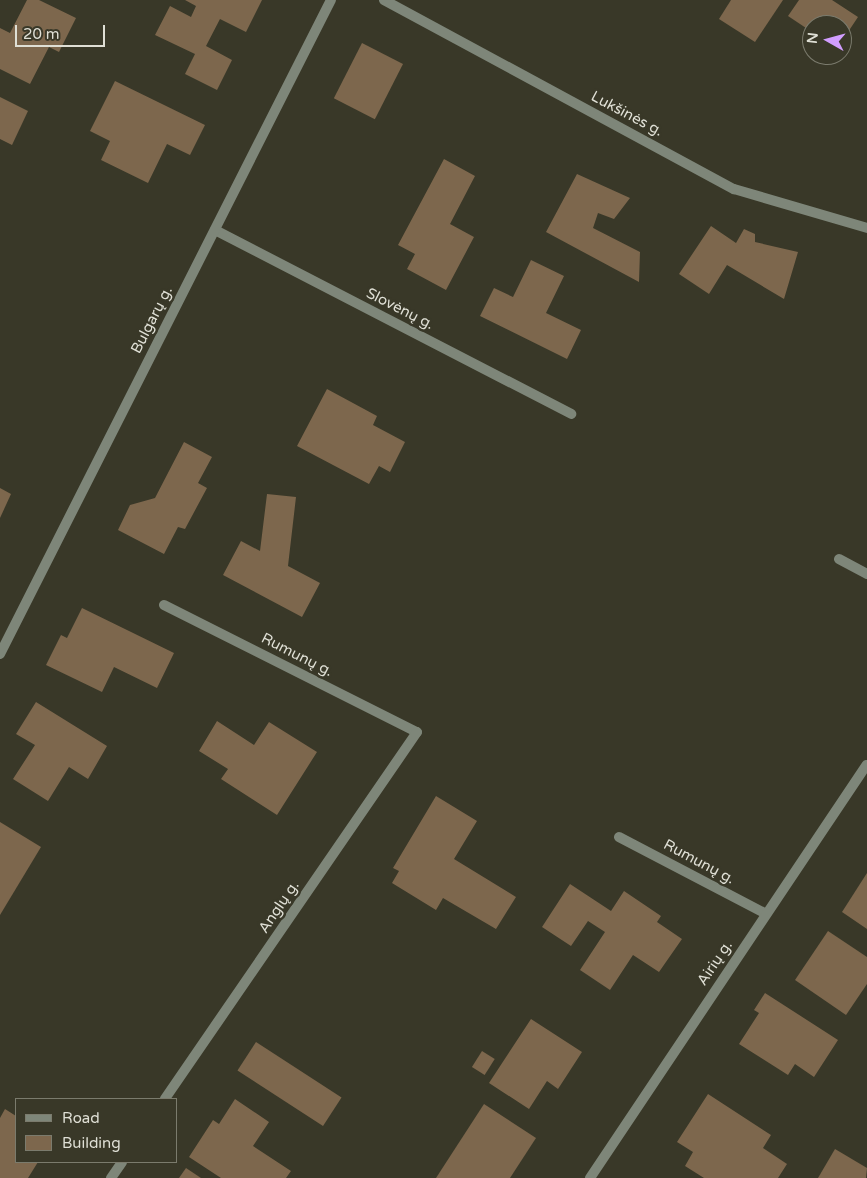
<!DOCTYPE html>
<meta charset="utf-8">
<style>
body{margin:0}
#map{position:relative;width:867px;height:1178px;overflow:hidden;background:#393828;font-family:"Varela Round",sans-serif}
div>[style]{position:absolute}
[style*='--x']{left:calc(var(--x)*1px);top:calc(var(--y)*1px);width:calc(var(--w)*1px);rotate:calc(var(--a)*1deg)}
.building>*{inset:0;background:#7d674d;transform-origin:0 0}
.minor>*{height:10px;margin:-5px;padding:0 5px;transform-origin:5px;border-radius:5px;background:#7e8679}
span{translate:-50% -50%;white-space:nowrap;text-align:center;line-height:1.15;-webkit-text-stroke:5px #393828;paint-order:stroke}
.street-label{font-size:15px;color:#dfdfd5}
.legend{position:absolute;left:15px;top:1098px;width:162px;height:65px;box-sizing:border-box;background:#393828;border:1px solid #7b7b6d;margin:0;padding:6px 9px;list-style:none;font-size:15px;color:#dfdfd5}
.legend li{display:flex;align-items:center;gap:10px;height:25px}
.legend b{width:25px;border:1px solid #7b7b6d}
.north{position:absolute;left:802px;top:15px;width:50px;height:50px;box-sizing:border-box;background:#393828;border:1px solid #7b7b6d;border-radius:50%;rotate:277deg;font-size:14px;font-weight:700;line-height:20px;text-align:center;color:#dfdfd5}
.north::after{content:'';display:block;margin:auto;width:18px;height:22px;background:#d19dfe;clip-path:polygon(50% 0,100% 100%,50% 72%,0 100%)}
.scale{position:absolute;left:15px;top:25px;width:90px;height:22px;box-sizing:border-box;border:2px solid #dfdfd5;border-top:0;padding-left:6px;font-size:15px;line-height:18px;white-space:nowrap;color:#dfdfd5;-webkit-text-stroke:4px #393828;paint-order:stroke}
</style>
<div id="map">
<div class="building">
<i style="clip-path:polygon(27px 0,39px 0,76px 18px,59px 52px,49px 47px,30px 84px,0 69px,0 28px,10px 33px)"></i>
<i style="clip-path:polygon(185px 0,262px 0,246px 32px,220px 19px,206px 46px,232px 60px,217px 90px,185px 74px,195px 54px,155px 35px,170px 6px,191px 17px,196px 6px)"></i>
<i style="clip-path:polygon(731px 0,783px 0,755px 42px,719px 19px)"></i>
<i style="clip-path:polygon(799px 0,832px 0,858px 17px,842px 41px,842px 25px,812px 25px,812px 32px,788px 16px)"></i>
<i style="left:362px;top:43px;width:46px;height:62px;rotate:27deg"></i>
<i style="clip-path:polygon(115px 81px,205px 125px,190px 155px,167px 144px,148px 183px,101px 160px,110px 141px,90px 131px)"></i>
<i style="clip-path:polygon(0 97px,28px 111px,12px 145px,0 139px)"></i>
<i style="clip-path:polygon(444px 159px,475px 176px,450px 224px,474px 237px,446px 290px,407px 269px,415px 254px,398px 245px)"></i>
<i style="clip-path:polygon(577px 174px,630px 198px,614px 219px,598px 213px,593px 228px,640px 252px,639px 282px,546px 232px)"></i>
<i style="clip-path:polygon(711px 226px,736px 243px,744px 229px,755px 234px,755px 242px,798px 252px,784px 299px,727px 265px,709px 294px,679px 274px)"></i>
<i style="clip-path:polygon(531px 260px,564px 276px,546px 313px,581px 330px,567px 359px,480px 316px,494px 288px,513px 297px)"></i>
<i style="clip-path:polygon(327px 389px,377px 416px,373px 425px,405px 442px,390px 472px,379px 466px,369px 484px,297px 446px)"></i>
<i style="clip-path:polygon(184px 442px,212px 457px,198px 483px,207px 488px,185px 529px,178px 527px,164px 554px,118px 530px,130px 505px,155px 498px)"></i>
<i style="clip-path:polygon(0 488px,11px 494px,0 518px)"></i>
<i style="clip-path:polygon(267px 494px,296px 497px,288px 566px,320px 583px,302px 617px,223px 575px,241px 541px,260px 551px)"></i>
<i style="clip-path:polygon(82px 608px,174px 653px,157px 688px,114px 667px,102px 692px,46px 665px,61px 635px,67px 638px)"></i>
<i style="clip-path:polygon(36px 702px,107px 746px,88px 779px,69px 767px,48px 801px,13px 779px,35px 745px,16px 734px)"></i>
<i style="clip-path:polygon(217px 721px,254px 745px,269px 722px,317px 752px,277px 815px,221px 779px,228px 769px,199px 751px)"></i>
<i style="clip-path:polygon(436px 796px,477px 821px,454px 859px,516px 897px,496px 929px,443px 898px,436px 910px,392px 883px,399px 871px,393px 868px)"></i>
<i style="clip-path:polygon(0 822px,41px 847px,0 915px)"></i>
<i style="clip-path:polygon(867px 873px,867px 929px,842px 912px)"></i>
<i style="clip-path:polygon(570px 884px,611px 911px,624px 891px,661px 916px,657px 922px,682px 939px,659px 972px,633px 955px,610px 990px,580px 970px,605px 932px,588px 921px,571px 946px,542px 927px)"></i>
<i style="clip-path:polygon(828px 931px,867px 957px,867px 984px,846px 1015px,795px 980px)"></i>
<i style="clip-path:polygon(765px 993px,838px 1040px,814px 1077px,795px 1064px,788px 1075px,739px 1044px,759px 1013px,754px 1010px)"></i>
<i style="clip-path:polygon(531px 1019px,582px 1052px,558px 1089px,547px 1081px,529px 1109px,489px 1083px)"></i>
<i style="left:256px;top:1042px;width:102px;height:34px;rotate:33deg"></i>
<i style="left:482px;top:1051px;width:15px;height:19px;rotate:32deg"></i>
<i style="clip-path:polygon(708px 1094px,771px 1135px,763px 1148px,787px 1164px,778px 1178px,704px 1178px,685px 1166px,693px 1152px,677px 1142px)"></i>
<i style="clip-path:polygon(235px 1099px,269px 1122px,253px 1146px,291px 1171px,286px 1178px,221px 1178px,189px 1157px,213px 1120px,219px 1124px)"></i>
<i style="clip-path:polygon(484px 1104px,536px 1138px,510px 1178px,436px 1178px)"></i>
<i style="clip-path:polygon(5px 1109px,16px 1116px,16px 1162px,38px 1162px,28px 1178px,0 1178px,0 1118px)"></i>
<i style="clip-path:polygon(835px 1149px,867px 1168px,866px 1178px,818px 1178px)"></i>
<i style="clip-path:polygon(186px 1168px,201px 1178px,179px 1178px)"></i>
</div>
<div class="minor">
<i style="--x:384;--y:0;--w:398;--a:28.4"></i>
<i style="--x:734;--y:189;--w:139;--a:16.3"></i>
<i style="--x:215;--y:230;--w:401;--a:27.3"></i>
<i style="--x:839;--y:559;--w:32;--a:28"></i>
<i style="--x:164;--y:605;--w:283;--a:26.7"></i>
<i style="--x:417;--y:732;--w:445;--a:124.5"></i>
<i style="--x:0;--y:654;--w:733;--a:-63.16"></i>
<i style="--x:619;--y:837;--w:166;--a:27.6"></i>
<i style="--x:111;--y:1178;--w:19;--a:-55"></i>
<i style="--x:590;--y:1178;--w:497;--a:-56.2"></i>
</div>
<div class="street-label">
<span style="left:627px;top:114px;rotate:28deg">Lukšinės g.</span>
<span style="left:400px;top:309px;rotate:27deg">Slovėnų g.</span>
<span style="left:152px;top:320px;rotate:-63deg">Bulgarų g.</span>
<span style="left:297px;top:655px;rotate:27deg">Rumunų g.</span>
<span style="left:699px;top:862px;rotate:28deg">Rumunų g.</span>
<span style="left:279px;top:907px;rotate:-56deg">Anglų g.</span>
<span style="left:715px;top:963px;rotate:-56deg">Airių g.</span>
</div>
<ul class="legend">
<li><b style="height:6px;background:#7e8679"></b>Road</li>
<li><b style="height:14px;background:#7d674d"></b>Building</li>
</ul>
<div class="north">N</div>
<div class="scale">20 m</div>
</div>
